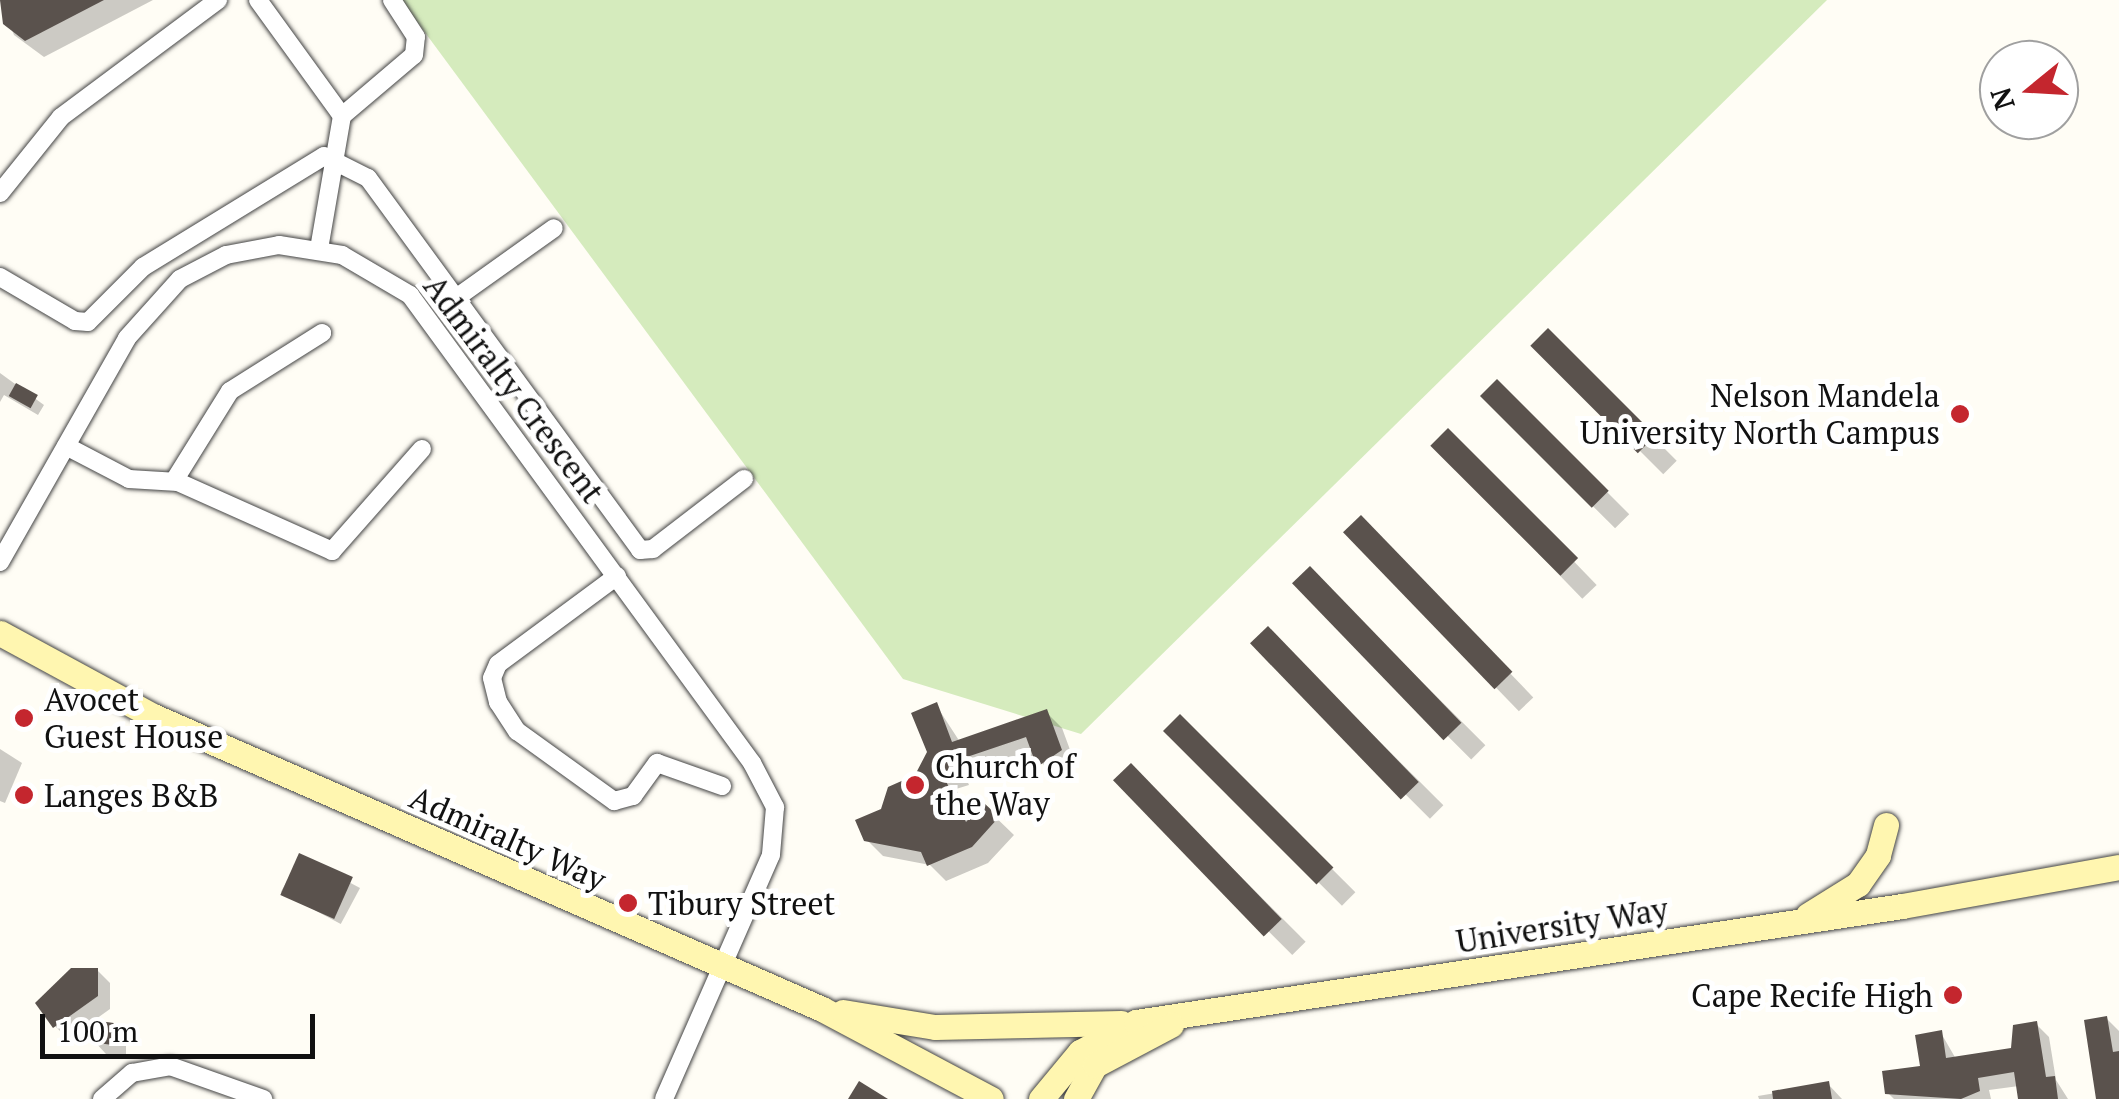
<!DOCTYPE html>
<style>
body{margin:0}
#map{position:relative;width:2119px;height:1099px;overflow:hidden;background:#fffdf5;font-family:"PT Serif",serif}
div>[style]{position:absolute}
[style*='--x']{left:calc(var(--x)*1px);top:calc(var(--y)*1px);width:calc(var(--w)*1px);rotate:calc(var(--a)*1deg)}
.green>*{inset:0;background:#d5ebbd}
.shadow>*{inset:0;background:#0003;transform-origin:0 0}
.building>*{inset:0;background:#5a524d;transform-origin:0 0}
.roads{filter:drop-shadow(0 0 2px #444) drop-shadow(0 0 2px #444)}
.street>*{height:18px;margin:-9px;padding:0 9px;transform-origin:9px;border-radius:9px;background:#fff}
.secondary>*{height:25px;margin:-12.5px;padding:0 12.5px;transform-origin:12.5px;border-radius:12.5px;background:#fff6b0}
.dots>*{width:28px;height:28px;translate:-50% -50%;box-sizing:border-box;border:5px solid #fff;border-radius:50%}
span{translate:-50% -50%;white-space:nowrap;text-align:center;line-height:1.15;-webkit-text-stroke:10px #fff;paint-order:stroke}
.street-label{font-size:32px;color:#111}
.poi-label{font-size:32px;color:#111}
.right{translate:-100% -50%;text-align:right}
.left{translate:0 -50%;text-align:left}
.north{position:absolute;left:1979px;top:40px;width:100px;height:100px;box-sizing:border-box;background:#fff;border:2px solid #a0a0a0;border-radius:50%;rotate:252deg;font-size:28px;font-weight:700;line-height:40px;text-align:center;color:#111}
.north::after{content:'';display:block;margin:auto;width:35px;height:45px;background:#c4262e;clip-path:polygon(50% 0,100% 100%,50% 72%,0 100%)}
.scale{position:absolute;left:40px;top:1014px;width:275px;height:45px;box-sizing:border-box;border:5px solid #111;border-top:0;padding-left:12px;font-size:30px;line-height:35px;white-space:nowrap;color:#111;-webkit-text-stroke:8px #fff;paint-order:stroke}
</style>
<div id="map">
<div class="green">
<i style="clip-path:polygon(401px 0,1827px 0,1081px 734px,903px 679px)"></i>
</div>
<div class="shadow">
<i style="clip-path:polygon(0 0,153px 0,44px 57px,14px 35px)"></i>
<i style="left:1548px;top:332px;width:182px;height:19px;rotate:45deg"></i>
<i style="clip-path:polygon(0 373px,44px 405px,38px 415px,4px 395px,0 402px)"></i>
<i style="left:1497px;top:382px;width:187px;height:20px;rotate:45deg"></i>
<i style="left:1448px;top:431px;width:214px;height:20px;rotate:46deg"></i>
<i style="left:1361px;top:519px;width:248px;height:20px;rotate:46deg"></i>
<i style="left:1310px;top:570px;width:248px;height:20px;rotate:45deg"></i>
<i style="left:1268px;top:630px;width:248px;height:19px;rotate:45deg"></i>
<i style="clip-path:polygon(936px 705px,960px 742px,1046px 712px,1062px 728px,1076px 766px,1056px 782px,1036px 755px,966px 778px,969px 785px,956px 789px,971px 820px,984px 806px,1014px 835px,988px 863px,946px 881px,930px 865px,883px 856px,866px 839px,917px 777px,929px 752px)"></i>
<i style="left:1180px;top:717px;width:248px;height:19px;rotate:45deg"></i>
<i style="clip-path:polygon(0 749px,22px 763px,5px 803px,0 801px)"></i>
<i style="left:1131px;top:767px;width:247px;height:19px;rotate:45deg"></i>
<i style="left:300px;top:856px;width:68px;height:41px;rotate:28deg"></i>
<i style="clip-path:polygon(97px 970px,110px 983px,110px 1009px,68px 1039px,55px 1026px)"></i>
<i style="clip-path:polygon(2107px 1019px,2119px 1031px,2119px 1099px,2099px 1099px)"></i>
<i style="clip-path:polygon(2036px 1024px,2049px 1037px,2056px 1080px,2068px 1099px,2021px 1099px,2019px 1086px,1989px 1090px,1991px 1099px,1894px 1099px,1888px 1093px,1923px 1068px,1941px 1033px,1956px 1059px,2014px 1050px)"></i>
<i style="clip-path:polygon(113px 1026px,126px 1039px,126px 1055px,106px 1054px,94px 1041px)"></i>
<i style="clip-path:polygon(1828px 1084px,1842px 1099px,1759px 1099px,1758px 1096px)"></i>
</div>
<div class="building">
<i style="clip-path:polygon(0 0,104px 0,25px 41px,3px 24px)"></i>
<i style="left:1548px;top:328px;width:152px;height:25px;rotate:45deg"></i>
<i style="left:1497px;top:379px;width:158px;height:24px;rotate:45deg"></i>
<i style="left:16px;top:383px;width:25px;height:15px;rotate:29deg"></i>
<i style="left:1448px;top:428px;width:184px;height:25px;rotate:45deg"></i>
<i style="left:1361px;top:515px;width:218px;height:25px;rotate:46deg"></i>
<i style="left:1310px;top:566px;width:218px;height:25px;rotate:46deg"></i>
<i style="left:1268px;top:626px;width:217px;height:25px;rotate:46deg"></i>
<i style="clip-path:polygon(937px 702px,952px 742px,1047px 709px,1062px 750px,1037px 767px,1026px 737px,952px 762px,954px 768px,942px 773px,966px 822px,984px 803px,999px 817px,972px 847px,927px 866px,921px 852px,864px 841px,855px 820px,881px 809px,888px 787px,915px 775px,927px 752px,911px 713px)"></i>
<i style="left:1180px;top:714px;width:217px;height:24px;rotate:45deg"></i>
<i style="left:1131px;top:763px;width:217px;height:25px;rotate:46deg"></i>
<i style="left:299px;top:853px;width:59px;height:46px;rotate:24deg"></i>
<i style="clip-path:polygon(71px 968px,98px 968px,98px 996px,53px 1028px,35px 1003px)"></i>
<i style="clip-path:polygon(2107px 1016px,2113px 1052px,2119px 1051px,2119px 1099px,2096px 1099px,2084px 1020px)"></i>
<i style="left:92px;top:1020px;width:22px;height:22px;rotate:8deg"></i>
<i style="clip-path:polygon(2037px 1021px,2046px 1077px,2055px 1076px,2058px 1099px,2018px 1099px,2014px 1072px,1978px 1078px,1980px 1091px,1961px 1099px,1885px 1094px,1882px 1071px,1920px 1066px,1915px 1035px,1942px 1030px,1946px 1058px,2011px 1048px,2013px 1025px)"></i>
<i style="clip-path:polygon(859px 1081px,888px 1099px,848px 1099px)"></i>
<i style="clip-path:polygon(1829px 1081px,1832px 1099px,1773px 1099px,1772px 1091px)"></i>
</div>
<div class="roads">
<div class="street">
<i style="--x:258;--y:0;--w:143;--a:54.1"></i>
<i style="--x:0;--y:193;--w:97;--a:-51.2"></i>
<i style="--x:61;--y:117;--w:196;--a:-36.7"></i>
<i style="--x:319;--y:249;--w:135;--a:-80.2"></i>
<i style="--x:342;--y:116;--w:94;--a:-40.3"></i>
<i style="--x:414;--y:55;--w:18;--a:-84"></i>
<i style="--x:416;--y:37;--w:44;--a:-123"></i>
<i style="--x:0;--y:277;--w:87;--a:30.4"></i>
<i style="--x:75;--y:321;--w:13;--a:4"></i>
<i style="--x:88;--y:322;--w:78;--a:-45"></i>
<i style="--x:143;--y:267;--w:212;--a:-31.5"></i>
<i style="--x:324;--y:156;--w:49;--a:26.6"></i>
<i style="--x:368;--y:178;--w:461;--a:53.8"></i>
<i style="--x:640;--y:550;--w:13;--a:-4"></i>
<i style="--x:653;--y:549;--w:115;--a:-37.6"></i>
<i style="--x:456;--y:298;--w:120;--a:-35.5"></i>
<i style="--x:66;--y:446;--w:71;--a:27.6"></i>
<i style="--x:129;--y:479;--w:49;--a:3.5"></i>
<i style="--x:178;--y:482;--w:169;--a:24.1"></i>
<i style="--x:332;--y:551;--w:136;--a:-48.6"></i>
<i style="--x:174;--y:481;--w:106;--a:-58.1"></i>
<i style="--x:230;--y:391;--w:109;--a:-32.2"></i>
<i style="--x:0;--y:562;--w:257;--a:-60.4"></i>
<i style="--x:127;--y:338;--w:79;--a:-48.1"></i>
<i style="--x:180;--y:279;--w:52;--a:-27.6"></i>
<i style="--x:226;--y:255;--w:54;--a:-10.7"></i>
<i style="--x:279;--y:245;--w:64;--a:9"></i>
<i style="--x:342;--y:255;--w:79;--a:30.5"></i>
<i style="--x:410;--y:295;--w:580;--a:53.84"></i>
<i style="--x:752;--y:763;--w:50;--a:62.4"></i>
<i style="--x:775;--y:807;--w:48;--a:94.8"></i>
<i style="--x:771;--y:855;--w:266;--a:113.7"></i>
<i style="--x:617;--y:576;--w:148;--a:143.5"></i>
<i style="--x:498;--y:664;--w:15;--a:113"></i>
<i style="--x:492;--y:678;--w:25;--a:76"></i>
<i style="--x:498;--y:702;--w:35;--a:57"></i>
<i style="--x:517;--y:731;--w:120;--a:35.8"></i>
<i style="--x:614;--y:801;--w:20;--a:-15"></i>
<i style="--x:633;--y:796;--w:41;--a:-54"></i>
<i style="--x:657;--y:763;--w:69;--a:19.5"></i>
<i style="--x:102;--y:1099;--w:40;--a:-41"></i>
<i style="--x:132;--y:1073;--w:39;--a:-10"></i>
<i style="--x:170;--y:1066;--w:99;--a:19.5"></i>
</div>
<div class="secondary">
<i style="--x:0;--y:633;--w:174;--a:28.5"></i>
<i style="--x:153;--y:716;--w:730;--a:23.65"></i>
<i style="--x:822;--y:1009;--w:191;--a:28"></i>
<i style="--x:1808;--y:915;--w:59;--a:-31.8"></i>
<i style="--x:1858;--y:884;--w:35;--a:-55"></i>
<i style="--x:1878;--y:855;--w:31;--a:-75"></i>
<i style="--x:843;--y:1012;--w:93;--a:9.3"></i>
<i style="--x:935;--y:1027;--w:186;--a:-1.2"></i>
<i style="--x:1041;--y:1099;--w:61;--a:-50.3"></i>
<i style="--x:1080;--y:1052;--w:64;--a:-28.2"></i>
<i style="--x:1136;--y:1022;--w:775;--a:-8.61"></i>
<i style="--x:1902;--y:906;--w:220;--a:-10.2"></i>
<i style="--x:1076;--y:1099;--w:39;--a:-61"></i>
<i style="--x:1095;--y:1065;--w:86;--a:-27.8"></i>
</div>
</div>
<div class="dots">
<i style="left:1960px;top:414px;background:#c4262e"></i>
<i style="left:24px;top:718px;background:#c4262e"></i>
<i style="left:915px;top:785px;background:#c4262e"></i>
<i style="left:24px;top:795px;background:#c4262e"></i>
<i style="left:628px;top:903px;background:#c4262e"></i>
<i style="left:1953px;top:995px;background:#c4262e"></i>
</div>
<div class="street-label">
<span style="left:514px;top:389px;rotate:53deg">Admiralty Crescent</span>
<span style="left:508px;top:838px;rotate:24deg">Admiralty Way</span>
<span style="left:1562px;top:925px;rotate:-9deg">University Way</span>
</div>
<div class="poi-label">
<span class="right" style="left:1940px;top:414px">Nelson Mandela<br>University North Campus</span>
<span class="left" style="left:44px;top:718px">Avocet<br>Guest House</span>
<span class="left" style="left:935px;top:785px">Church of<br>the Way</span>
<span class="left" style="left:44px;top:795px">Langes B&amp;B</span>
<span class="left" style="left:648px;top:903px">Tibury Street</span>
<span class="right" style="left:1933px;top:995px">Cape Recife High</span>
</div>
<div class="north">N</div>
<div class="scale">100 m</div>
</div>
